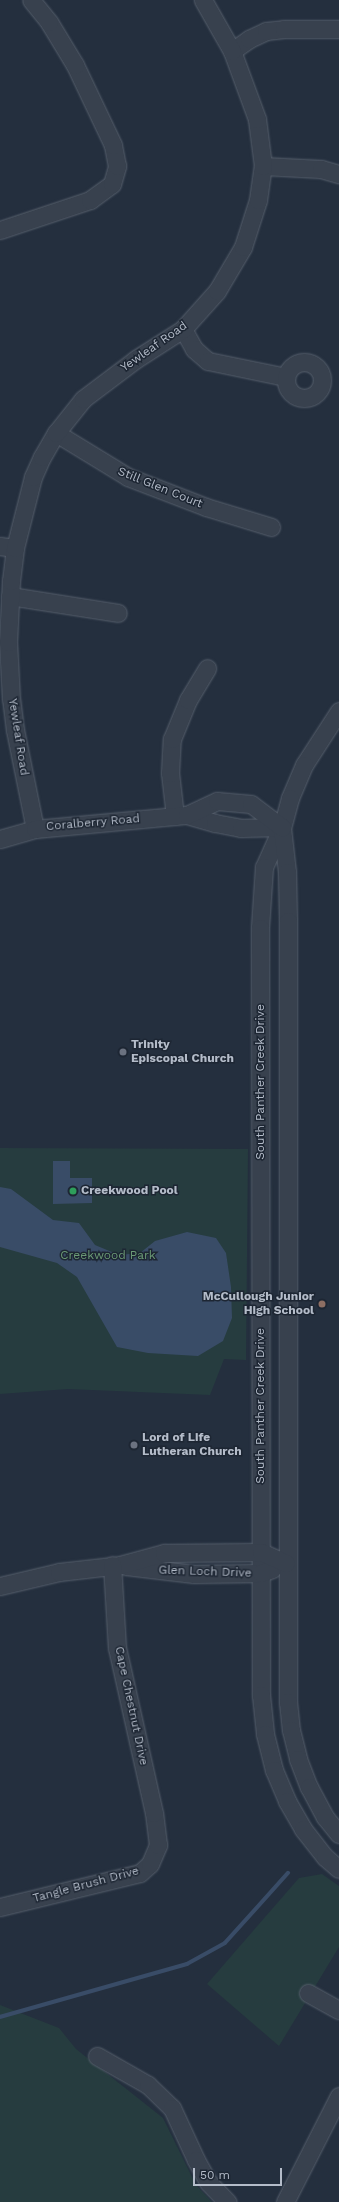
<!DOCTYPE html>
<style>
body{margin:0}
#map{position:relative;width:339px;height:2202px;overflow:hidden;background:#242f3e;font-family:"Work Sans",sans-serif}
div>[style]{position:absolute}
[style*='--x']{left:calc(var(--x)*1px);top:calc(var(--y)*1px);width:calc(var(--w)*1px);rotate:calc(var(--a)*1deg)}
.green>*{inset:0;background:#263c3f}
.water>*{inset:0;background:#394c67}
.stream>*{height:3.5px;margin:-1.75px;padding:0 1.75px;transform-origin:1.75px;border-radius:1.75px;background:#394c67}
.roads{filter:drop-shadow(0 0 1px #565f6c) drop-shadow(0 0 1px #565f6c)}
.minor>*{height:17px;margin:-8.5px;padding:0 8.5px;transform-origin:8.5px;border-radius:8.5px;background:#38414e}
.minor>.ring{margin:-8.5px;padding:0;box-sizing:content-box;background:none;border:17px solid #38414e;border-radius:50%}
.dots>*{width:11px;height:11px;translate:-50% -50%;box-sizing:border-box;border:2px solid #1d2633;border-radius:50%}
span{translate:-50% -50%;white-space:nowrap;text-align:center;line-height:1.15;-webkit-text-stroke:3px #1d2633;paint-order:stroke}
.street-label{font-size:12px;color:#b4bcc9}
.poi-label{font-size:12px;color:#b4bcc9;font-weight:700}
.left{translate:0 -50%;text-align:left}
.right{translate:-100% -50%;text-align:right}
.park-label{font-size:12px;color:#6b9a76}
.scale{position:absolute;left:193px;top:2168px;width:89px;height:18px;box-sizing:border-box;border:2px solid #b4bcc9;border-top:0;padding-left:5px;font-size:12px;line-height:14px;white-space:nowrap;color:#b4bcc9;-webkit-text-stroke:3px #1d2633;paint-order:stroke}
</style>
<div id="map">
<div class="green">
<i style="clip-path:polygon(0 1148px,248px 1149px,246px 1360px,224px 1359px,210px 1395px,68px 1389px,0 1394px)"></i>
<i style="clip-path:polygon(322px 1874px,339px 1886px,339px 1947px,279px 2046px,207px 1984px,299px 1878px)"></i>
<i style="clip-path:polygon(0 2005px,59px 2028px,76px 2049px,163px 2118px,196px 2185px,212px 2202px,0 2202px)"></i>
</div>
<div class="water">
<i style="clip-path:polygon(53px 1161px,70px 1161px,70px 1178px,92px 1178px,92px 1203px,53px 1204px)"></i>
<i style="clip-path:polygon(0 1187px,11px 1189px,53px 1220px,79px 1223px,95px 1245px,119px 1255px,140px 1253px,155px 1241px,187px 1232px,216px 1238px,226px 1253px,231px 1287px,232px 1318px,223px 1341px,198px 1356px,148px 1353px,117px 1347px,77px 1277px,57px 1263px,0 1247px)"></i>
</div>
<div class="stream">
<i style="--x:0;--y:2017;--w:194;--a:-15.8"></i>
<i style="--x:187;--y:1964;--w:43;--a:-28.9"></i>
<i style="--x:225;--y:1943;--w:94;--a:-48"></i>
</div>
<div class="roads">
<div class="minor">
<i style="--x:232;--y:51;--w:21;--a:-35"></i>
<i style="--x:249;--y:39;--w:19;--a:-25"></i>
<i style="--x:266;--y:31;--w:18;--a:-6"></i>
<i style="--x:284;--y:29;--w:55;--a:0"></i>
<i style="--x:263;--y:166;--w:58;--a:3"></i>
<i style="--x:321;--y:169;--w:19;--a:16"></i>
<i style="--x:0;--y:230;--w:95;--a:-18.4"></i>
<i style="--x:90;--y:200;--w:27;--a:-36"></i>
<i style="--x:112;--y:184;--w:19;--a:-74"></i>
<i style="--x:117;--y:166;--w:21;--a:-101"></i>
<i style="--x:113;--y:145;--w:89;--a:-115.4"></i>
<i style="--x:75;--y:65;--w:50;--a:-121.2"></i>
<i style="--x:49;--y:22;--w:28;--a:-129"></i>
<i style="--x:183;--y:329;--w:23;--a:61"></i>
<i style="--x:194;--y:349;--w:18;--a:41"></i>
<i style="--x:208;--y:361;--w:80;--a:11.6"></i>
<i class="ring" style="left:286px;top:362px;width:19px;height:19px"></i>
<i style="--x:56;--y:433;--w:84;--a:31.4"></i>
<i style="--x:128;--y:477;--w:84;--a:21"></i>
<i style="--x:206;--y:507;--w:68;--a:17.1"></i>
<i style="--x:0;--y:546;--w:15;--a:8"></i>
<i style="--x:10;--y:596;--w:109;--a:8.9"></i>
<i style="--x:339;--y:711;--w:64;--a:122.9"></i>
<i style="--x:304;--y:765;--w:36;--a:113"></i>
<i style="--x:290;--y:798;--w:30;--a:105"></i>
<i style="--x:282;--y:827;--w:44;--a:114.2"></i>
<i style="--x:264;--y:867;--w:61;--a:93.8"></i>
<i style="--x:260;--y:928;--w:767;--a:89.93"></i>
<i style="--x:261;--y:1695;--w:39;--a:84"></i>
<i style="--x:265;--y:1734;--w:37;--a:76"></i>
<i style="--x:274;--y:1770;--w:34;--a:67"></i>
<i style="--x:287;--y:1801;--w:32;--a:60"></i>
<i style="--x:303;--y:1829;--w:36;--a:52"></i>
<i style="--x:325;--y:1857;--w:18;--a:41"></i>
<i style="--x:187;--y:815;--w:29;--a:16"></i>
<i style="--x:215;--y:823;--w:26;--a:11"></i>
<i style="--x:241;--y:828;--w:41;--a:-1.4"></i>
<i style="--x:175;--y:816;--w:43;--a:-96.6"></i>
<i style="--x:170;--y:773;--w:34;--a:-87"></i>
<i style="--x:172;--y:739;--w:42;--a:-67.7"></i>
<i style="--x:188;--y:700;--w:37;--a:-59"></i>
<i style="--x:282;--y:828;--w:44;--a:83.5"></i>
<i style="--x:287;--y:872;--w:49;--a:88.8"></i>
<i style="--x:288;--y:921;--w:781;--a:90"></i>
<i style="--x:288;--y:1702;--w:28;--a:84"></i>
<i style="--x:291;--y:1730;--w:30;--a:76"></i>
<i style="--x:298;--y:1759;--w:30;--a:69"></i>
<i style="--x:309;--y:1787;--w:34;--a:62"></i>
<i style="--x:325;--y:1817;--w:22;--a:51"></i>
<i style="--x:35;--y:829;--w:101;--a:-101.4"></i>
<i style="--x:15;--y:730;--w:31;--a:-97"></i>
<i style="--x:11;--y:699;--w:57;--a:-93"></i>
<i style="--x:8;--y:642;--w:61;--a:-87.2"></i>
<i style="--x:11;--y:581;--w:33;--a:-83"></i>
<i style="--x:15;--y:548;--w:73;--a:-75.8"></i>
<i style="--x:33;--y:477;--w:22;--a:-66"></i>
<i style="--x:42;--y:457;--w:28;--a:-60"></i>
<i style="--x:56;--y:433;--w:43;--a:-51.5"></i>
<i style="--x:83;--y:399;--w:66;--a:-37"></i>
<i style="--x:136;--y:359;--w:56;--a:-32.6"></i>
<i style="--x:183;--y:329;--w:51;--a:-48.2"></i>
<i style="--x:217;--y:291;--w:51;--a:-59.4"></i>
<i style="--x:243;--y:247;--w:49;--a:-72.3"></i>
<i style="--x:258;--y:200;--w:34;--a:-82"></i>
<i style="--x:263;--y:166;--w:47;--a:-97.3"></i>
<i style="--x:257;--y:119;--w:72;--a:-110.2"></i>
<i style="--x:232;--y:51;--w:59;--a:-119.6"></i>
<i style="--x:0;--y:839;--w:36;--a:-16"></i>
<i style="--x:35;--y:829;--w:153;--a:-5.3"></i>
<i style="--x:187;--y:815;--w:33;--a:-25"></i>
<i style="--x:217;--y:801;--w:34;--a:5"></i>
<i style="--x:251;--y:804;--w:39;--a:37"></i>
<i style="--x:126;--y:1566;--w:68;--a:6.7"></i>
<i style="--x:194;--y:1574;--w:67;--a:-0.9"></i>
<i style="--x:261;--y:1573;--w:12;--a:-20"></i>
<i style="--x:0;--y:1586;--w:61;--a:-13.3"></i>
<i style="--x:59;--y:1572;--w:61;--a:-6.5"></i>
<i style="--x:120;--y:1565;--w:46;--a:-15.3"></i>
<i style="--x:164;--y:1553;--w:97;--a:-0.6"></i>
<i style="--x:261;--y:1552;--w:27;--a:24"></i>
<i style="--x:0;--y:1907;--w:144;--a:-13.7"></i>
<i style="--x:140;--y:1873;--w:13;--a:-42"></i>
<i style="--x:150;--y:1864;--w:21;--a:-67"></i>
<i style="--x:158;--y:1845;--w:32;--a:-97"></i>
<i style="--x:154;--y:1813;--w:169;--a:-102.6"></i>
<i style="--x:117;--y:1648;--w:83;--a:-93.4"></i>
<i style="--x:308;--y:1993;--w:35;--a:29"></i>
<i style="--x:97;--y:2056;--w:59;--a:29.6"></i>
<i style="--x:148;--y:2085;--w:33;--a:44"></i>
<i style="--x:172;--y:2108;--w:57;--a:65.2"></i>
<i style="--x:196;--y:2160;--w:25;--a:61"></i>
<i style="--x:208;--y:2182;--w:28;--a:46"></i>
<i style="--x:285;--y:2202;--w:119;--a:-63"></i>
</div>
</div>
<div class="dots">
<i style="left:123px;top:1052px;background:#6b7280"></i>
<i style="left:73px;top:1191px;background:#2e9e5b"></i>
<i style="left:322px;top:1304px;background:#8d6e63"></i>
<i style="left:134px;top:1445px;background:#6b7280"></i>
</div>
<div class="street-label">
<span style="left:154px;top:347px;rotate:-35deg">Yewleaf Road</span>
<span style="left:160px;top:488px;rotate:22deg">Still Glen Court</span>
<span style="left:18px;top:737px;rotate:81deg">Yewleaf Road</span>
<span style="left:93px;top:823px;rotate:-5deg">Coralberry Road</span>
<span style="left:261px;top:1082px;rotate:-90deg">South Panther Creek Drive</span>
<span style="left:261px;top:1406px;rotate:-90deg">South Panther Creek Drive</span>
<span style="left:205px;top:1572px;rotate:2deg">Glen Loch Drive</span>
<span style="left:131px;top:1706px;rotate:78deg">Cape Chestnut Drive</span>
<span style="left:86px;top:1885px;rotate:-15deg">Tangle Brush Drive</span>
</div>
<div class="poi-label">
<span class="left" style="left:131px;top:1052px">Trinity<br>Episcopal Church</span>
<span class="left" style="left:81px;top:1191px">Creekwood Pool</span>
<span class="right" style="left:314px;top:1304px">McCullough Junior<br>High School</span>
<span class="left" style="left:142px;top:1445px">Lord of Life<br>Lutheran Church</span>
</div>
<div class="park-label">
<span style="left:108px;top:1256px">Creekwood Park</span>
</div>
<div class="scale">50 m</div>
</div>
